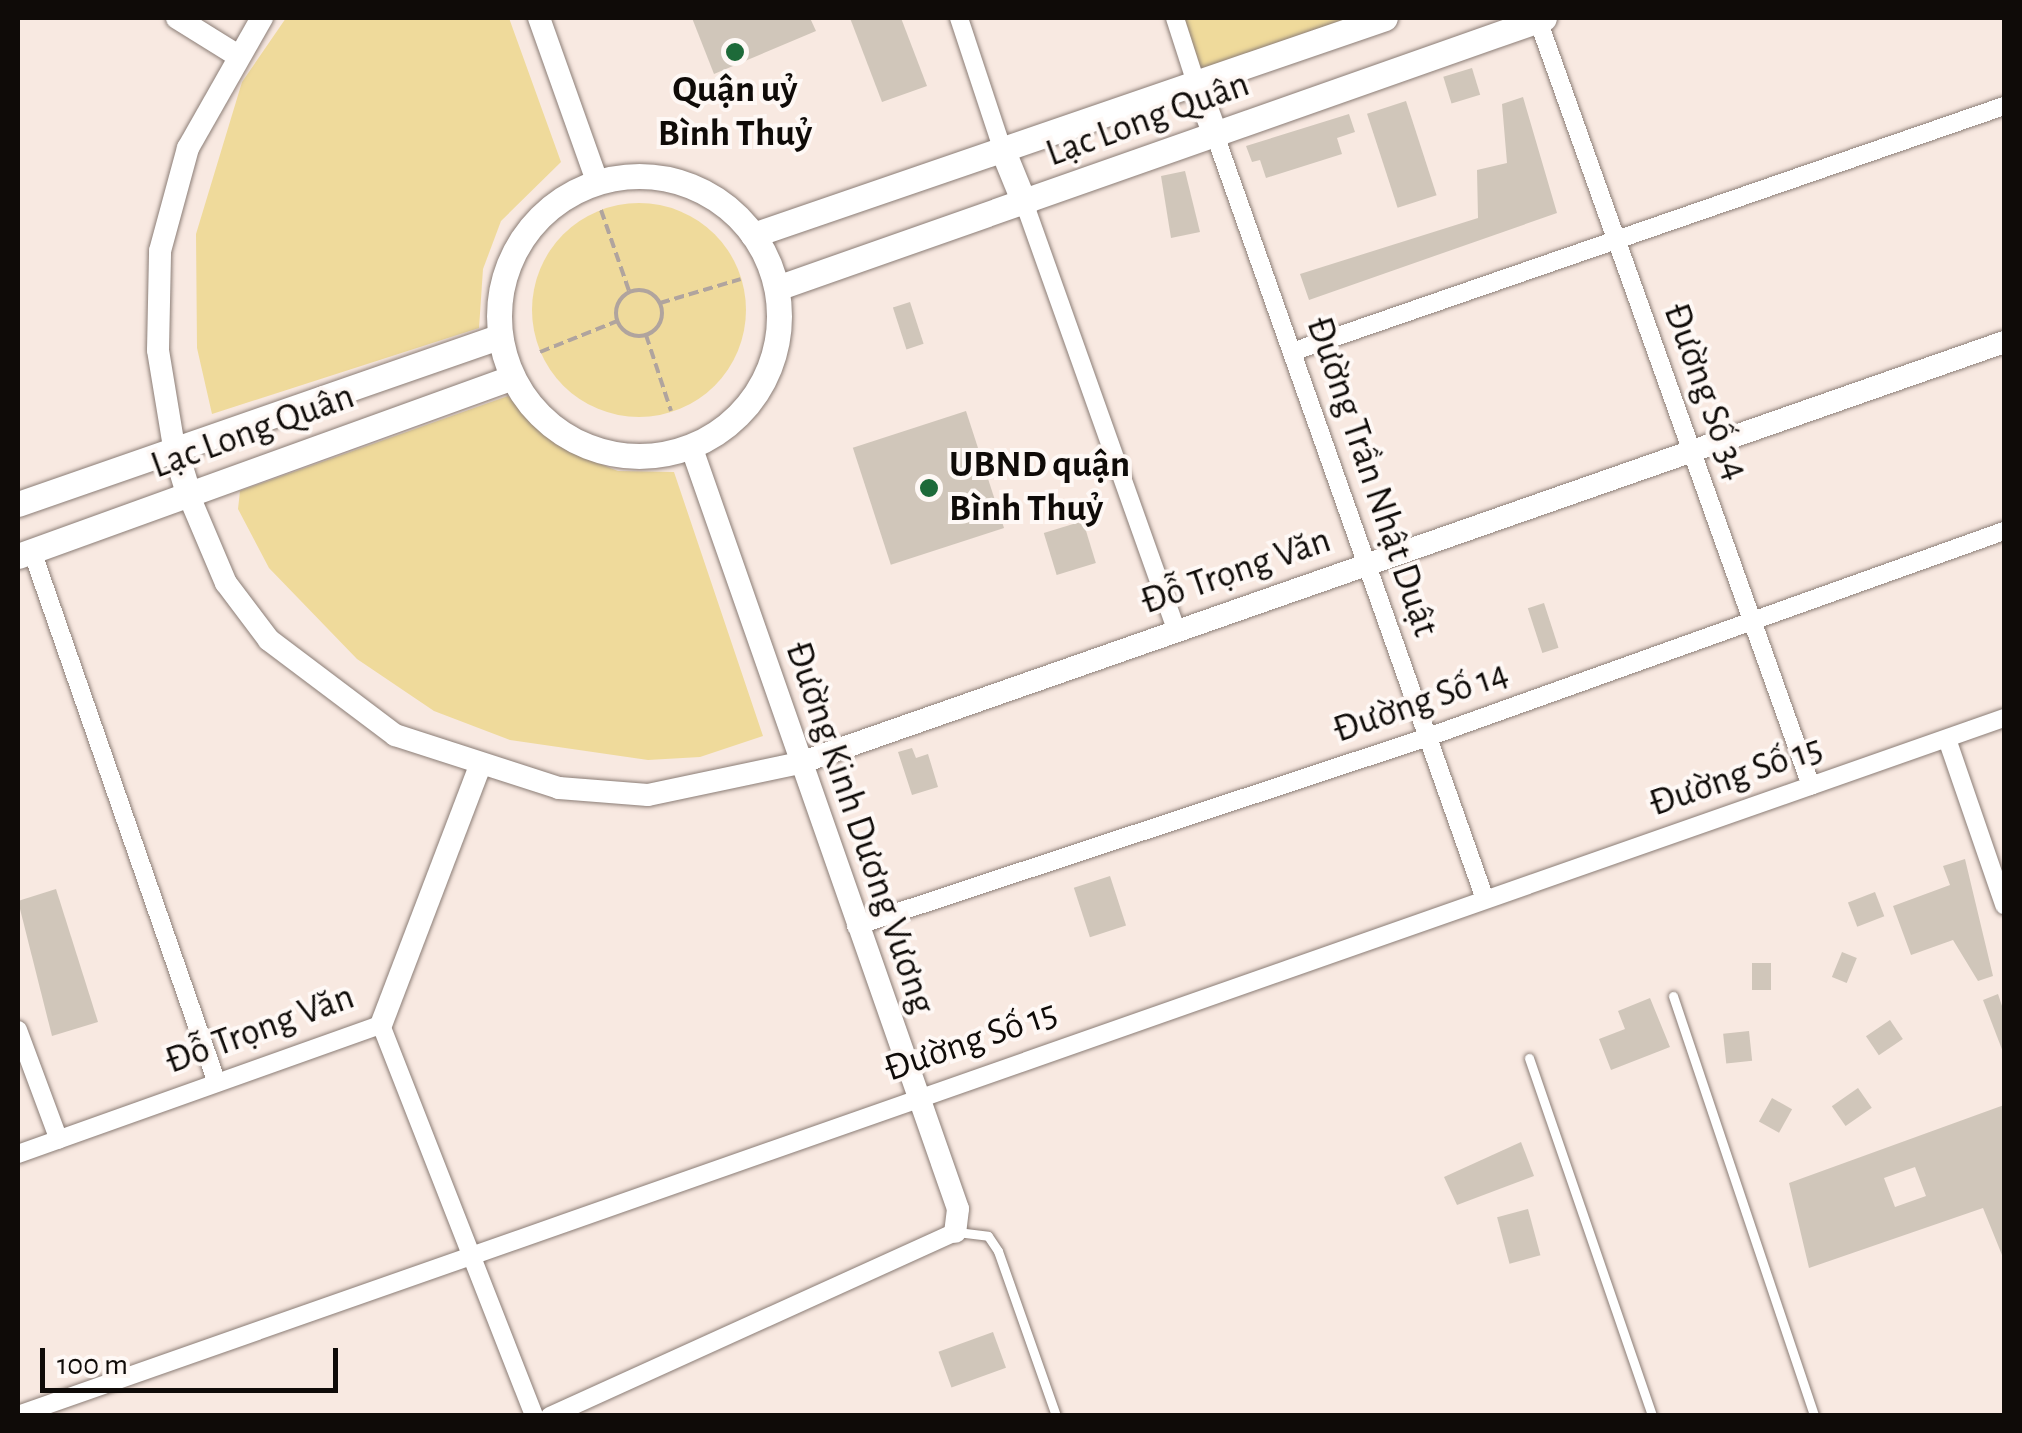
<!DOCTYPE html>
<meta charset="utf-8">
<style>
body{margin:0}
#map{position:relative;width:2022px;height:1433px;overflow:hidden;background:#f8e9e1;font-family:"Alegreya Sans",sans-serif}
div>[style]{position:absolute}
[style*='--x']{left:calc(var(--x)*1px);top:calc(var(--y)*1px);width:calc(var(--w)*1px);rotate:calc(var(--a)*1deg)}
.green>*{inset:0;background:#efda9b}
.round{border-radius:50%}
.building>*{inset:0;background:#d0c6ba;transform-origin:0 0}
.path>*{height:4px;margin-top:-2px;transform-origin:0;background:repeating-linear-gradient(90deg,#b0a49e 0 10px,transparent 0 15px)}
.path>.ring{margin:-2px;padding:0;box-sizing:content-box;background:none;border:4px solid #b0a49e;border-radius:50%}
.roads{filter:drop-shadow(0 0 2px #8b7d76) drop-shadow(0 0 2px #8b7d76)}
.service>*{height:9px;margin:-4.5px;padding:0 4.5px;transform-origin:4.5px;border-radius:4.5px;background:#fff}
.minor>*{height:18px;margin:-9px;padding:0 9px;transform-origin:9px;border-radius:9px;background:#fff}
.tertiary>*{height:22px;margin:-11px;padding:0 11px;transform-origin:11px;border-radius:11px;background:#fff}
.secondary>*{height:25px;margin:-12.5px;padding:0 12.5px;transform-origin:12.5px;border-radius:12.5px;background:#fff}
.secondary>.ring{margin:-12.5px;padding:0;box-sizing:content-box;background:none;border:25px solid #fff;border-radius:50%}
.dots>*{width:28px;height:28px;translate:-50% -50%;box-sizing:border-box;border:5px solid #fef8f5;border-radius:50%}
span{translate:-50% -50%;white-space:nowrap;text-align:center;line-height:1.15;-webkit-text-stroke:8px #fef8f5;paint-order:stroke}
.poi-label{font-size:38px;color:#0f0b08;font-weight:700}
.left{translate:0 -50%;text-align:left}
.street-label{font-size:38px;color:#0f0b08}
.frame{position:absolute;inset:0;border:20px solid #0f0b08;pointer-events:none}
.scale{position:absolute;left:40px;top:1348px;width:298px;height:45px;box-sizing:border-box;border:5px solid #0f0b08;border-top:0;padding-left:12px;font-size:30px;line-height:35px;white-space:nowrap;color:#0f0b08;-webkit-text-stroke:8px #fef8f5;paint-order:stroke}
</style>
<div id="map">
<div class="green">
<i style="clip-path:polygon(286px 18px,509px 18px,561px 162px,501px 221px,483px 269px,479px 328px,212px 414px,197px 348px,196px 234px,242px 82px)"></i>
<i style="clip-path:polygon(1175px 18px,1385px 18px,1197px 86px)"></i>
<i class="round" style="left:532px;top:203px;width:214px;height:214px"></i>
<i style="clip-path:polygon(508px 396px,570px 452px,618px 471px,674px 472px,763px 736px,700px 757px,648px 760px,510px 740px,434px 711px,357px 659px,269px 568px,238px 509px,240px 491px)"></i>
</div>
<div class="building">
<i style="clip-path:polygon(692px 18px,810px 18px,816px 31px,714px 74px)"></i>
<i style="clip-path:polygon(850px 18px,901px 18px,927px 86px,882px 102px)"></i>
<i style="left:1472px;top:68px;width:28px;height:30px;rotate:73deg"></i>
<i style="clip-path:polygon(1523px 97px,1557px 213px,1309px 300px,1300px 274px,1478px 218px,1477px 170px,1507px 163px,1502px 104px)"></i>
<i style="left:1406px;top:101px;width:99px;height:41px;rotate:72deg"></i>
<i style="clip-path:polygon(1349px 114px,1355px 132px,1337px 138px,1342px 154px,1266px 178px,1260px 160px,1252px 162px,1246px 146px)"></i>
<i style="clip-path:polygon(1185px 171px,1200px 232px,1171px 238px,1161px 176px)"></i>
<i style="left:910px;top:302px;width:44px;height:18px;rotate:72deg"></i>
<i style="left:966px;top:411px;width:123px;height:119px;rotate:72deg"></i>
<i style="left:1083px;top:521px;width:44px;height:41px;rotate:73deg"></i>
<i style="left:1544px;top:603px;width:47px;height:17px;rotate:72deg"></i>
<i style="clip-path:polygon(912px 748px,916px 758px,928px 754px,938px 787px,912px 795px,898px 752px)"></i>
<i style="clip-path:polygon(1965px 859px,1993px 976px,1978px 981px,1953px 940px,1911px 955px,1893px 906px,1950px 885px,1943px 866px)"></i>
<i style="left:1110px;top:876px;width:52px;height:38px;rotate:72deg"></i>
<i style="clip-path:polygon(56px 889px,98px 1022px,52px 1036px,18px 901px)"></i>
<i style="left:1875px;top:892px;width:26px;height:29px;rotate:69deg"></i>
<i style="left:1842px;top:952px;width:16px;height:27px;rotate:22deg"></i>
<i style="left:1752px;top:963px;width:19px;height:27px"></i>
<i style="clip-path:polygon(1998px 994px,2004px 1012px,2003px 1052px,1983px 1000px)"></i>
<i style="clip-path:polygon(1650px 998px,1670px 1047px,1611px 1070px,1599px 1039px,1625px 1029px,1618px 1011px)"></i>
<i style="left:1890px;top:1020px;width:23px;height:29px;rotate:56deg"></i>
<i style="left:1749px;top:1031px;width:30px;height:26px;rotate:84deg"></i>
<i style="left:1858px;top:1088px;width:24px;height:32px;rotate:55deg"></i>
<i style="left:1772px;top:1098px;width:23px;height:27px;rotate:29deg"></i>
<i style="clip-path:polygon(evenodd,2004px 1105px,2004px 1260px,1983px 1208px,1809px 1268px,1789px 1183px,2004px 1105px,1915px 1167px,1926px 1196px,1895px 1207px,1884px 1178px,1915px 1167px)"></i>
<i style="clip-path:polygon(1521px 1142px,1534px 1176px,1457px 1205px,1444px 1177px)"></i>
<i style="left:1528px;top:1209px;width:48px;height:32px;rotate:75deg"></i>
<i style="left:993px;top:1332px;width:38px;height:58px;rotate:70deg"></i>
</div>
<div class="path">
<i style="--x:601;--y:210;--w:86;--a:70.9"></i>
<i class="ring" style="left:616px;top:290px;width:42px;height:42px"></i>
<i style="--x:660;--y:303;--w:84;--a:-16.5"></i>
<i style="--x:646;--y:335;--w:80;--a:71.8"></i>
<i style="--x:540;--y:352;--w:83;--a:-21.9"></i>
</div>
<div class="roads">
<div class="service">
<i style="--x:1673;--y:996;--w:443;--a:71.4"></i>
<i style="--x:1529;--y:1058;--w:379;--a:71"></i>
<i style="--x:957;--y:1232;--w:31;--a:7"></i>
<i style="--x:988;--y:1236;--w:18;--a:56"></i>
<i style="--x:998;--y:1251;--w:175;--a:70.6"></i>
</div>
<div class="minor">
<i style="--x:959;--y:18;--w:140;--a:71.7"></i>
<i style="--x:1175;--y:18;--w:71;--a:72.1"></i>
<i style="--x:1538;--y:20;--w:813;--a:70.38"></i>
<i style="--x:1215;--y:135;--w:810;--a:70.54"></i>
<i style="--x:1025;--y:205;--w:450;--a:70.4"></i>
<i style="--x:1292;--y:352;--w:753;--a:-19.06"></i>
<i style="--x:32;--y:551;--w:563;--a:70.83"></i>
<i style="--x:1947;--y:739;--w:176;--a:71"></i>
<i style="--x:856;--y:926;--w:602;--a:-18.28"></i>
<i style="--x:1428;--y:737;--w:612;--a:-19.68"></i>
<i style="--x:18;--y:1030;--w:117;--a:69.6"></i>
<i style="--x:18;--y:1154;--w:385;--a:-19.6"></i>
<i style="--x:381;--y:1025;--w:420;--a:68.6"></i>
<i style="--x:18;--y:1415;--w:2105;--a:-19.34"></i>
<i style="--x:550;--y:1416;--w:445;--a:-24.4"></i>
</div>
<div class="tertiary">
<i style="--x:177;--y:18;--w:68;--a:31.8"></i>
<i style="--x:539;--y:18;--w:173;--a:70.4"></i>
<i style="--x:691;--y:446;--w:808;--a:70.71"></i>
<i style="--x:958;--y:1209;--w:23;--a:97"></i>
<i style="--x:174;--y:447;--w:98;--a:-99.4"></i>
<i style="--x:158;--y:350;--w:99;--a:-88.8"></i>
<i style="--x:160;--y:251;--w:107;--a:-74.8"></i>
<i style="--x:188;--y:148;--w:150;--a:-60.4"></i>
<i style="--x:189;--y:496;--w:95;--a:67"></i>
<i style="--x:226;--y:583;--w:71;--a:53"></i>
<i style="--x:269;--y:640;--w:158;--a:37"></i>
<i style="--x:395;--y:735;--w:172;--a:17.9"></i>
<i style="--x:559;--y:788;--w:89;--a:4.5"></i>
<i style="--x:648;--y:795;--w:155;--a:-11.9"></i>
<i style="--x:800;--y:763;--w:1275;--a:-19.27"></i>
<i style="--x:381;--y:1025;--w:275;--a:-69.1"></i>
</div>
<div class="secondary">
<i style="--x:1197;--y:86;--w:52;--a:69.8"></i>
<i style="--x:1003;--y:151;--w:58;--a:67.8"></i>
<i class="ring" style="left:499px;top:176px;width:255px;height:255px"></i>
<i style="--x:753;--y:235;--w:668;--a:-18.95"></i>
<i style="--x:777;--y:288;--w:813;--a:-19.39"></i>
<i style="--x:174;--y:447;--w:51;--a:73"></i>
<i style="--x:18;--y:504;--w:508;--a:-19.18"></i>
<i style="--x:18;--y:556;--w:526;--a:-19.88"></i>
</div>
</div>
<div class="dots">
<i style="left:735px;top:52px;background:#1d6a39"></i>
<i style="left:929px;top:488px;background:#1d6a39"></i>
</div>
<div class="poi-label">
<span style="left:735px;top:113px">Quận uỷ<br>Bình Thuỷ</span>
<span class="left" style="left:949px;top:488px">UBND quận<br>Bình Thuỷ</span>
</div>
<div class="street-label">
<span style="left:1148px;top:120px;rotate:-20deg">Lạc Long Quân</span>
<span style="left:1705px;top:392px;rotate:70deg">Đường Số 34</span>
<span style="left:253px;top:432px;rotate:-20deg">Lạc Long Quân</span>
<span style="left:1371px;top:477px;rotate:71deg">Đường Trần Nhật Duật</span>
<span style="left:1236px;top:572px;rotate:-19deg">Đỗ Trọng Văn</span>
<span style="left:1421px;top:703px;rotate:-19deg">Đường Số 14</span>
<span style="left:1736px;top:777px;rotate:-19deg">Đường Số 15</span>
<span style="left:859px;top:828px;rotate:71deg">Đường Kinh Dương Vương</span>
<span style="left:260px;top:1030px;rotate:-20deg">Đỗ Trọng Văn</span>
<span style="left:971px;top:1042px;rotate:-19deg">Đường Số 15</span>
</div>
<div class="frame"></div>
<div class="scale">100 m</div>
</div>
